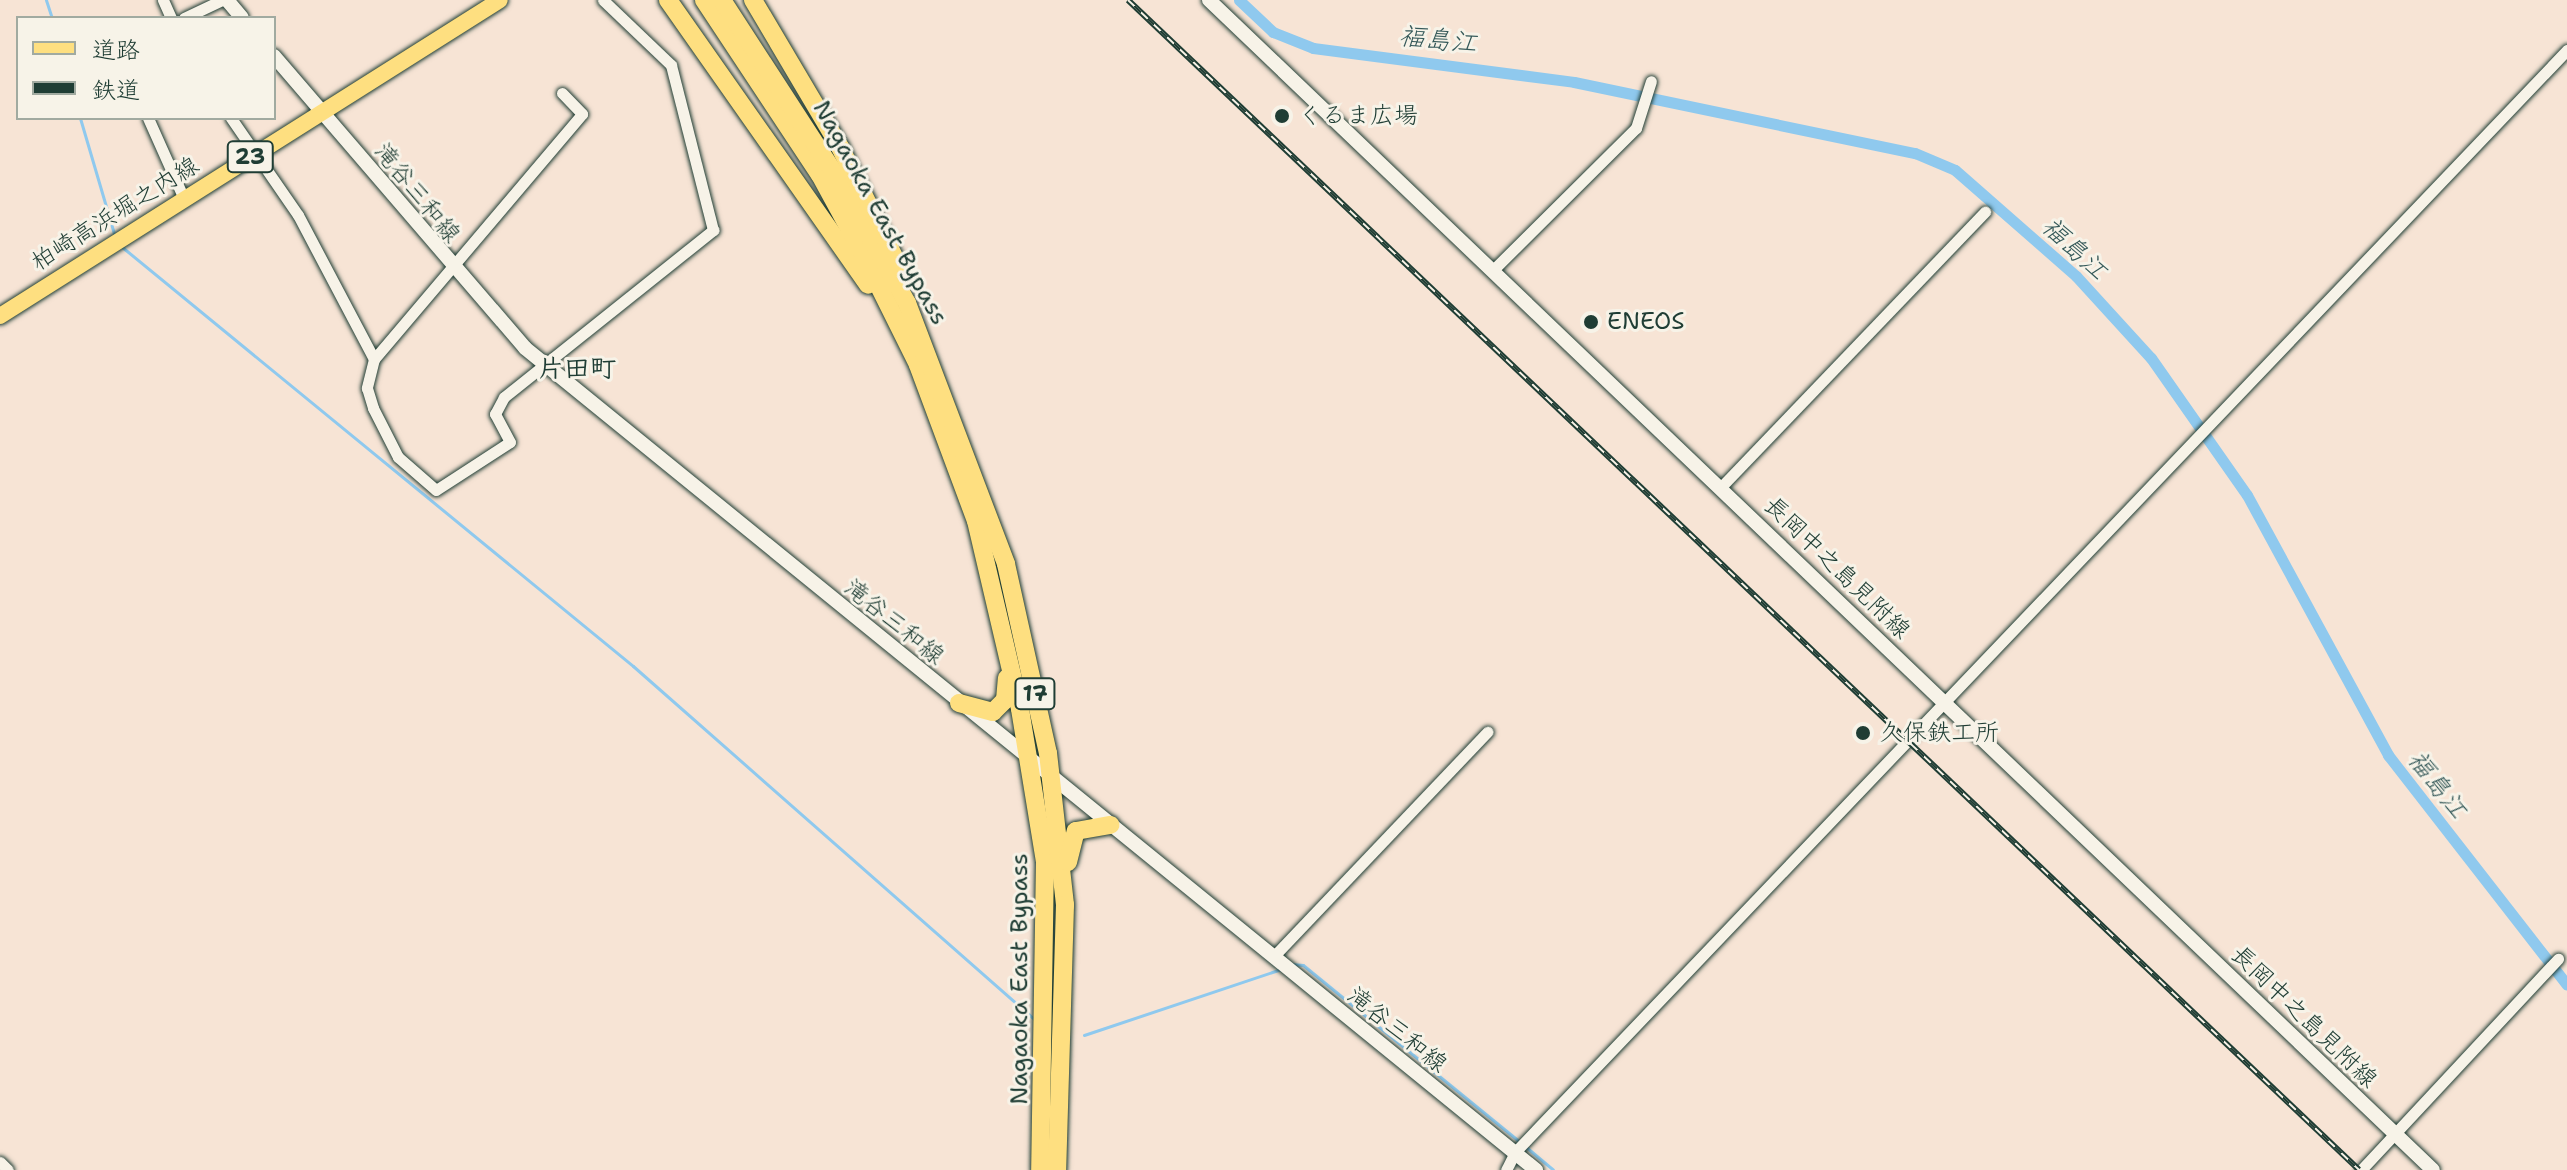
<!DOCTYPE html>
<meta charset="utf-8">
<style>
body{margin:0}
#map{position:relative;width:2567px;height:1170px;overflow:hidden;background:#f7e4d5;font-family:"Shantell Sans","Klee One",sans-serif}
div>[style]{position:absolute}
[style*='--x']{left:calc(var(--x)*1px);top:calc(var(--y)*1px);width:calc(var(--w)*1px);rotate:calc(var(--a)*1deg)}
.stream>*{height:3px;margin:-1.5px;padding:0 1.5px;transform-origin:1.5px;border-radius:1.5px;background:#8fc9ee}
.canal>*{height:11px;margin:-5.5px;padding:0 5.5px;transform-origin:5.5px;border-radius:5.5px;background:#8fc9ee}
.roads{filter:drop-shadow(0 0 2px #1f3d34) drop-shadow(0 0 2px #1f3d34)}
.minor>*{height:11px;margin:-5.5px;padding:0 5.5px;transform-origin:5.5px;border-radius:5.5px;background:#f7f3e8}
.secondary>*{height:14px;margin:-7px;padding:0 7px;transform-origin:7px;border-radius:7px;background:#f7f3e8}
.primary>*{height:16px;margin:-8px;padding:0 8px;transform-origin:8px;border-radius:8px;background:#fedf80}
.trunk>*{height:18px;margin:-9px;padding:0 9px;transform-origin:9px;border-radius:9px;background:#fedf80}
.rail>*{height:6px;margin-top:-3px;transform-origin:0;background:repeating-linear-gradient(90deg,#f7f3e8 0 9px,#1f3d34 0 18px);box-sizing:border-box;border-block:2px solid #1f3d34}
.dots>*{width:22px;height:22px;translate:-50% -50%;box-sizing:border-box;border:4px solid #f7f3e8;border-radius:50%}
span{translate:-50% -50%;white-space:nowrap;text-align:center;line-height:1.15;-webkit-text-stroke:6px #f7f3e8;paint-order:stroke}
.shield-label span{padding:2px 6px;background:#f7f3e8;border:2px solid;border-radius:6px;-webkit-text-stroke-width:0}
.shield-label{font-size:22px;color:#1f3d34;font-weight:700}
.poi-label{font-size:24px;color:#1f3d34}
.left{translate:0 -50%;text-align:left}
.street-label{font-size:24px;color:#1f3d34}
.water-label{font-size:26px;color:#355959;font-style:italic}
.neighbourhood-label{font-size:26px;color:#1f3d34;font-weight:700}
.legend{position:absolute;left:16px;top:16px;width:260px;height:104px;box-sizing:border-box;background:#f7f3e8;border:2px solid #a1aaa0;margin:0;padding:10px 14px;list-style:none;font-size:24px;color:#1f3d34}
.legend li{display:flex;align-items:center;gap:16px;height:40px}
.legend b{width:40px;border:2px solid #a1aaa0}
</style>
<div id="map">
<div class="stream">
<i style="--x:46;--y:0;--w:19;--a:72"></i>
<i style="--x:80;--y:118;--w:124;--a:73.6"></i>
<i style="--x:122;--y:247;--w:661;--a:39.35"></i>
<i style="--x:633;--y:666;--w:534;--a:41.36"></i>
<i style="--x:1291;--y:964;--w:12;--a:5"></i>
<i style="--x:1303;--y:965;--w:280;--a:39.2"></i>
<i style="--x:1084;--y:1035;--w:208;--a:-18.5"></i>
<i style="--x:1526;--y:1147;--w:35;--a:40"></i>
</div>
<div class="canal">
<i style="--x:1239;--y:0;--w:47;--a:43.3"></i>
<i style="--x:1273;--y:32;--w:43;--a:21.8"></i>
<i style="--x:1313;--y:48;--w:263;--a:7.4"></i>
<i style="--x:1574;--y:82;--w:348;--a:11.8"></i>
<i style="--x:1915;--y:153;--w:43;--a:23"></i>
<i style="--x:1955;--y:170;--w:161;--a:41.2"></i>
<i style="--x:2076;--y:276;--w:111;--a:47.6"></i>
<i style="--x:2151;--y:358;--w:167;--a:55"></i>
<i style="--x:2247;--y:495;--w:296;--a:61.5"></i>
<i style="--x:2388;--y:755;--w:291;--a:52.1"></i>
</div>
<div class="roads">
<div class="minor">
<i style="--x:163;--y:0;--w:20;--a:66"></i>
<i style="--x:184;--y:18;--w:42;--a:-25.3"></i>
<i style="--x:562;--y:93;--w:29;--a:46"></i>
<i style="--x:582;--y:114;--w:321;--a:130.3"></i>
<i style="--x:374;--y:359;--w:30;--a:104"></i>
<i style="--x:367;--y:388;--w:21;--a:73"></i>
<i style="--x:373;--y:408;--w:55;--a:63"></i>
<i style="--x:398;--y:457;--w:50;--a:41"></i>
<i style="--x:436;--y:490;--w:88;--a:-33"></i>
<i style="--x:510;--y:442;--w:32;--a:-118"></i>
<i style="--x:495;--y:414;--w:19;--a:-62"></i>
<i style="--x:504;--y:397;--w:268;--a:-38.6"></i>
<i style="--x:713;--y:230;--w:170;--a:-104.3"></i>
<i style="--x:671;--y:65;--w:94;--a:-136.3"></i>
<i style="--x:148;--y:118;--w:89;--a:66"></i>
<i style="--x:231;--y:118;--w:118;--a:55.4"></i>
<i style="--x:298;--y:215;--w:163;--a:62.2"></i>
<i style="--x:1492;--y:271;--w:203;--a:-44.8"></i>
<i style="--x:1636;--y:128;--w:49;--a:-72.3"></i>
<i style="--x:1720;--y:488;--w:383;--a:-46.2"></i>
<i style="--x:1273;--y:957;--w:311;--a:-46.4"></i>
<i style="--x:0;--y:1162;--w:11;--a:45"></i>
<i style="--x:1506;--y:1170;--w:20;--a:-63"></i>
<i style="--x:1515;--y:1152;--w:1524;--a:-46.33"></i>
<i style="--x:2361;--y:1170;--w:289;--a:-47"></i>
</div>
<div class="secondary">
<i style="--x:227;--y:0;--w:23;--a:50"></i>
<i style="--x:1209;--y:0;--w:1693;--a:43.71"></i>
<i style="--x:274;--y:56;--w:385;--a:49.3"></i>
<i style="--x:525;--y:348;--w:1303;--a:39.11"></i>
</div>
<div class="primary">
<i style="--x:0;--y:316;--w:591;--a:-32.29"></i>
</div>
<div class="trunk">
<i style="--x:668;--y:0;--w:348;--a:54.9"></i>
<i style="--x:704;--y:0;--w:210;--a:56.5"></i>
<i style="--x:820;--y:175;--w:88;--a:61.4"></i>
<i style="--x:862;--y:252;--w:126;--a:63.6"></i>
<i style="--x:918;--y:365;--w:166;--a:69.6"></i>
<i style="--x:976;--y:521;--w:193;--a:76.8"></i>
<i style="--x:1020;--y:709;--w:155;--a:80.7"></i>
<i style="--x:1045;--y:862;--w:308;--a:90.9"></i>
<i style="--x:722;--y:0;--w:215;--a:57"></i>
<i style="--x:839;--y:180;--w:141;--a:61.1"></i>
<i style="--x:907;--y:303;--w:279;--a:69.2"></i>
<i style="--x:1006;--y:564;--w:194;--a:77.5"></i>
<i style="--x:1048;--y:753;--w:153;--a:83.6"></i>
<i style="--x:1065;--y:905;--w:265;--a:91.7"></i>
<i style="--x:753;--y:0;--w:171;--a:59.4"></i>
<i style="--x:840;--y:147;--w:140;--a:63.8"></i>
<i style="--x:959;--y:703;--w:35;--a:15"></i>
<i style="--x:993;--y:712;--w:17;--a:-45"></i>
<i style="--x:1005;--y:700;--w:22;--a:-85"></i>
<i style="--x:1068;--y:862;--w:32;--a:-76"></i>
<i style="--x:1076;--y:831;--w:35;--a:-10"></i>
</div>
</div>
<div class="rail">
<i style="--x:1128;--y:0;--w:1698;--a:43.54"></i>
</div>
<div class="dots">
<i style="left:1282px;top:116px;background:#1f3d34"></i>
<i style="left:1591px;top:322px;background:#1f3d34"></i>
<i style="left:1863px;top:733px;background:#1f3d34"></i>
</div>
<div class="shield-label">
<span style="left:250px;top:157px">23</span>
<span style="left:1035px;top:694px">17</span>
</div>
<div class="poi-label">
<span class="left" style="left:1298px;top:116px">くるま広場</span>
<span class="left" style="left:1607px;top:322px">ENEOS</span>
<span class="left" style="left:1879px;top:733px">久保鉄工所</span>
</div>
<div class="street-label">
<span style="left:417px;top:193px;rotate:51deg">滝谷三和線</span>
<span style="left:880px;top:213px;rotate:61deg">Nagaoka East Bypass</span>
<span style="left:115px;top:214px;rotate:-32deg">柏崎高浜堀之内線</span>
<span style="left:1837px;top:568px;rotate:44deg">長岡中之島見附線</span>
<span style="left:894px;top:622px;rotate:39deg">滝谷三和線</span>
<span style="left:1020px;top:979px;rotate:-90deg">Nagaoka East Bypass</span>
<span style="left:2304px;top:1017px;rotate:44deg">長岡中之島見附線</span>
<span style="left:1397px;top:1030px;rotate:39deg">滝谷三和線</span>
</div>
<div class="water-label">
<span style="left:1438px;top:39px;rotate:6deg">福島江</span>
<span style="left:2075px;top:248px;rotate:43deg">福島江</span>
<span style="left:2438px;top:784px;rotate:52deg">福島江</span>
</div>
<div class="neighbourhood-label">
<span style="left:577px;top:368px">片田町</span>
</div>
<ul class="legend">
<li><b style="height:10px;background:#fedf80"></b>道路</li>
<li><b style="height:10px;background:#1f3d34"></b>鉄道</li>
</ul>
</div>
